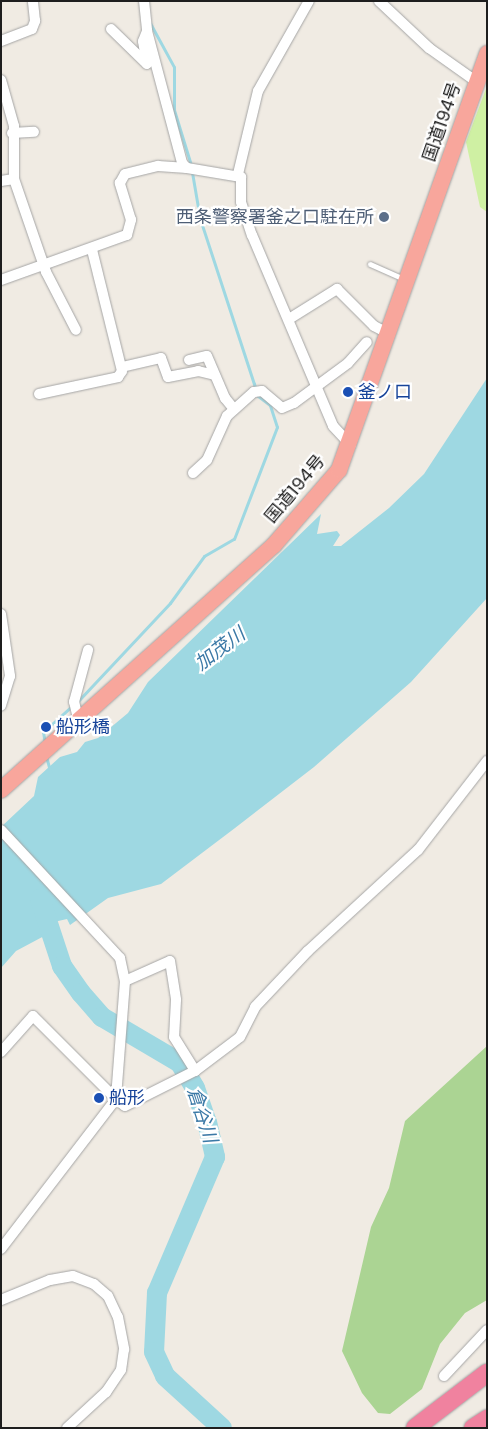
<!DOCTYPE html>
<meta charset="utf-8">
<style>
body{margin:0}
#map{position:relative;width:488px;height:1429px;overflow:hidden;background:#f0ebe3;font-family:Poppins,"Noto Sans JP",sans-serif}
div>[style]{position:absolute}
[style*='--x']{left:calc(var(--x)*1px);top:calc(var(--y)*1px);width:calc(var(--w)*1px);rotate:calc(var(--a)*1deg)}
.grass>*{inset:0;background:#cff0a3}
.forest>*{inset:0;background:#abd493}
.water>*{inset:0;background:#9ed8e2}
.stream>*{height:3px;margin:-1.5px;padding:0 1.5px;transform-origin:1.5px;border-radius:1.5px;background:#9ed8e2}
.river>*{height:20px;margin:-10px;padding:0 10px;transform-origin:10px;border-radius:10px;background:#9ed8e2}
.roads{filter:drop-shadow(0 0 1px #a5a5a5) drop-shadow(0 0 1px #a5a5a5)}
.service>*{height:5px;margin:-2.5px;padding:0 2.5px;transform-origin:2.5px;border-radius:2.5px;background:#fff}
.minor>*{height:10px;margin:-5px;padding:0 5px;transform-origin:5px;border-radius:5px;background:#fff}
.trunk>*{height:16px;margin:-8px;padding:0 8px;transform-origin:8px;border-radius:8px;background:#f8a69c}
.motorway>*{height:18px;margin:-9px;padding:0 9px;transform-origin:9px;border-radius:9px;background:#f0829f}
.dots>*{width:14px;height:14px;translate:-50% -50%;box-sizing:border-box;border:2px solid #fff;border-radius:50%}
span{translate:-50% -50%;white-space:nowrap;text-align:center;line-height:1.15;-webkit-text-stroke:4.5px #fff;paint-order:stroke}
.street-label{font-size:18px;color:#1e1e1e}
.service-label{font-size:18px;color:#4e5e75}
.right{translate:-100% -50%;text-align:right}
.transit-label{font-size:18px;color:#164399}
.left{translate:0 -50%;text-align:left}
.water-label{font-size:19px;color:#3b79a6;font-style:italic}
.frame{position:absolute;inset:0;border:2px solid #1e1e1e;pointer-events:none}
</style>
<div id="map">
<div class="grass">
<i style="clip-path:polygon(487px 86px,487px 212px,480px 207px,466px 142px)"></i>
</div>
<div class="forest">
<i style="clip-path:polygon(487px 1046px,487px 1300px,465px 1313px,440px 1344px,422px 1389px,390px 1414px,378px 1413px,362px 1393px,342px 1351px,371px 1227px,389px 1188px,405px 1121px)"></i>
</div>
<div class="water">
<i style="clip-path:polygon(487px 378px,487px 598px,411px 682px,314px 767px,235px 828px,161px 884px,108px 898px,70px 925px,67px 919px,45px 924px,46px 935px,16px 951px,1px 968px,1px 827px,34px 796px,38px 777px,60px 757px,77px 752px,85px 742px,98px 738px,128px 713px,148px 682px,321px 514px,317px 534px,337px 531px,340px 535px,333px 546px,341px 546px,389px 508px,424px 474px)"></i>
</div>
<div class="stream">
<i style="--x:150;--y:23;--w:50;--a:61.4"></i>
<i style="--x:174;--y:67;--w:43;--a:90"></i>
<i style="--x:174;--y:110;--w:58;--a:72.8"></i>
<i style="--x:79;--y:700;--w:133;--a:-46.8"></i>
<i style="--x:170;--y:603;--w:58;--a:-54.1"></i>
<i style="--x:204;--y:556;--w:34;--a:-30"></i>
<i style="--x:234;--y:539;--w:120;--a:-69"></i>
<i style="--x:277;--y:427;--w:23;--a:-108"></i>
<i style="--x:270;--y:405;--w:15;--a:-143"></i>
<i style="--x:258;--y:396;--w:13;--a:-108"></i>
<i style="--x:254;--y:384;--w:174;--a:-108.1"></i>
<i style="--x:200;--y:219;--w:48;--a:-99.7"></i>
<i style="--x:45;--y:744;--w:12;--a:-99"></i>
<i style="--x:43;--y:732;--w:39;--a:-42"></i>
<i style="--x:46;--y:756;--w:16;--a:75"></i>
</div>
<div class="river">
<i style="--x:40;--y:899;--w:71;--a:71.8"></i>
<i style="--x:62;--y:966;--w:33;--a:55"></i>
<i style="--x:81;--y:993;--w:32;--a:49"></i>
<i style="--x:102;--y:1017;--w:91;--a:30.5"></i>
<i style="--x:180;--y:1063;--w:29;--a:59"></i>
<i style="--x:195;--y:1088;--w:36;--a:71"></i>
<i style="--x:207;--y:1122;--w:36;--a:77"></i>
<i style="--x:215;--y:1157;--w:148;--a:113.1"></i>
<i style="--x:157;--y:1293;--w:59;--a:92.9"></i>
<i style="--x:154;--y:1352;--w:26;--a:65"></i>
<i style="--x:165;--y:1376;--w:77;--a:42.4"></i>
</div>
<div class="roads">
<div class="service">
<i style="--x:370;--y:264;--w:37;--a:24"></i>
</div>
<div class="minor">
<i style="--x:144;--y:1;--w:30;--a:84"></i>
<i style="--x:147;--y:31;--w:137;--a:75.1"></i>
<i style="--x:182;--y:163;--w:7;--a:45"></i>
<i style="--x:187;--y:168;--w:55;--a:9.5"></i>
<i style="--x:241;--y:177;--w:25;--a:90"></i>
<i style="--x:241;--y:202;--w:35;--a:72"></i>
<i style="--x:252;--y:235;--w:207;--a:67"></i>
<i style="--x:333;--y:426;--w:26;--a:47"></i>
<i style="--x:379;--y:1;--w:69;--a:43.2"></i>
<i style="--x:429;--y:48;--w:59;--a:35.3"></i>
<i style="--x:111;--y:29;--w:50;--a:44.2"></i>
<i style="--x:147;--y:64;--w:23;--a:-100"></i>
<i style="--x:143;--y:41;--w:11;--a:-68"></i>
<i style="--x:1;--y:41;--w:33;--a:-21"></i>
<i style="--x:32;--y:29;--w:9;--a:-69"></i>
<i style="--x:35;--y:21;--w:20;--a:-96"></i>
<i style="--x:1;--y:80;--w:48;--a:74.2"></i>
<i style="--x:14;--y:126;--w:53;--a:90"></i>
<i style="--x:14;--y:179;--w:98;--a:71"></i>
<i style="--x:46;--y:272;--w:65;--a:62.7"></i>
<i style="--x:12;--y:133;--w:22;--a:-3"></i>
<i style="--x:238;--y:174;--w:85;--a:-76.5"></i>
<i style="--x:258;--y:91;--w:103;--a:-60.5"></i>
<i style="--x:1;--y:181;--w:13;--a:-9"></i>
<i style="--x:1;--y:280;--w:134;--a:-19.7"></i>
<i style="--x:127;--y:235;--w:16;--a:-75"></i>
<i style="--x:131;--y:220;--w:39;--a:-107"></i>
<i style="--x:120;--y:183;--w:10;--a:-61"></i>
<i style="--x:125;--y:174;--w:34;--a:-14"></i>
<i style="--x:158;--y:166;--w:29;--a:4"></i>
<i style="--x:289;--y:319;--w:57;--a:-32"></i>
<i style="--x:337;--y:289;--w:52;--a:45"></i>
<i style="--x:374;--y:326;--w:16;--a:27"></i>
<i style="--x:189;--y:360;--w:18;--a:-13"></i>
<i style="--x:207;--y:356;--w:46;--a:66.8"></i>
<i style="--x:225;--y:398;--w:14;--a:51"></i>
<i style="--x:122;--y:367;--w:40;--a:-13"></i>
<i style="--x:161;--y:358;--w:20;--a:70"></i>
<i style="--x:168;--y:377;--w:31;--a:-11"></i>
<i style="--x:198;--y:371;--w:17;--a:13"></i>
<i style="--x:39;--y:394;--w:81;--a:-12.1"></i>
<i style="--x:118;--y:377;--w:7;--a:-56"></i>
<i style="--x:122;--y:371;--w:125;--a:-103.9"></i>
<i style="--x:193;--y:473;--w:19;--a:-43"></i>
<i style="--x:207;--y:460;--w:48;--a:-65.6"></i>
<i style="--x:227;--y:416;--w:36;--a:-42"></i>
<i style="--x:254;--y:392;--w:8;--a:-7"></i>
<i style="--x:262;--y:391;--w:26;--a:40"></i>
<i style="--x:282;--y:408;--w:13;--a:-23"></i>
<i style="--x:294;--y:403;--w:67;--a:-36.5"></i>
<i style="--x:348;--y:363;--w:28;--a:-48"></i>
<i style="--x:1;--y:614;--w:63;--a:81.7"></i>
<i style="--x:10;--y:676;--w:31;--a:107"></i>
<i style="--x:79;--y:723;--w:22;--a:-103"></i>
<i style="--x:74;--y:702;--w:54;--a:-74.9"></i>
<i style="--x:1;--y:830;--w:175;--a:47.1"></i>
<i style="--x:120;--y:958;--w:24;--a:78"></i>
<i style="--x:125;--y:981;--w:118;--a:94.4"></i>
<i style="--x:116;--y:1099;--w:11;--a:38"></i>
<i style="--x:125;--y:1106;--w:78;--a:-26.6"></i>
<i style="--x:195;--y:1071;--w:56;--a:-37.1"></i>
<i style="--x:240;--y:1037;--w:34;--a:-63"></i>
<i style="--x:255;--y:1007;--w:77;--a:-46.6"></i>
<i style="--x:308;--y:951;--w:149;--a:-42.6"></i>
<i style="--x:418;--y:850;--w:113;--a:-52.2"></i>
<i style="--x:125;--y:981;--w:49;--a:-24"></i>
<i style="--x:170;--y:961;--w:39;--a:81"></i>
<i style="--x:176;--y:1000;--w:37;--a:93"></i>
<i style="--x:174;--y:1037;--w:40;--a:58"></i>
<i style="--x:1;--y:1052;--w:48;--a:-48.4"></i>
<i style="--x:33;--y:1016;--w:117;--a:45"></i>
<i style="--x:116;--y:1099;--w:189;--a:127.5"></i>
<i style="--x:1;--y:1300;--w:53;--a:-22.2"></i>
<i style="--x:50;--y:1280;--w:23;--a:-10"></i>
<i style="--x:73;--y:1276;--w:22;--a:21"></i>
<i style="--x:94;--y:1284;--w:18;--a:41"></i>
<i style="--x:108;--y:1296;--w:23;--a:65"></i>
<i style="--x:118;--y:1317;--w:33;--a:79"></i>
<i style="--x:124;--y:1349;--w:21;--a:98"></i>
<i style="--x:121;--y:1370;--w:27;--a:124"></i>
<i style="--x:106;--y:1392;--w:53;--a:137.3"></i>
<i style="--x:444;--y:1376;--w:63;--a:-46.9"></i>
</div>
<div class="trunk">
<i style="--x:1;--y:790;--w:367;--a:-41.9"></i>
<i style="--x:274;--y:545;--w:99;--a:-49.1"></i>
<i style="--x:339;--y:470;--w:442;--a:-70.4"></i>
</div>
<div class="motorway">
<i style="--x:415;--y:1428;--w:91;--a:-37.4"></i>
<i style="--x:473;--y:1428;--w:17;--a:-33"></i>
</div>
</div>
<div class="dots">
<i style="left:384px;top:217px;background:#5c6f8a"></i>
<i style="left:348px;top:392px;background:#1a4fb4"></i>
<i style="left:46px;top:727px;background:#1a4fb4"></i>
<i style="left:99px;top:1098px;background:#1a4fb4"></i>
</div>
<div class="street-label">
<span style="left:442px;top:122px;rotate:-71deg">国道194号</span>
<span style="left:295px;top:489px;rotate:-50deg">国道194号</span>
</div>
<div class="service-label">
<span class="right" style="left:374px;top:217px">西条警察署釜之口駐在所</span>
</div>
<div class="transit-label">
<span class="left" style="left:358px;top:392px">釜ノ口</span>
<span class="left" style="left:56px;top:727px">船形橋</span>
<span class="left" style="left:109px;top:1098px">船形</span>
</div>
<div class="water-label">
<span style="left:220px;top:649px;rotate:-37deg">加茂川</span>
<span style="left:202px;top:1115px;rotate:72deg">倉谷川</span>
</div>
<div class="frame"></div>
</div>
